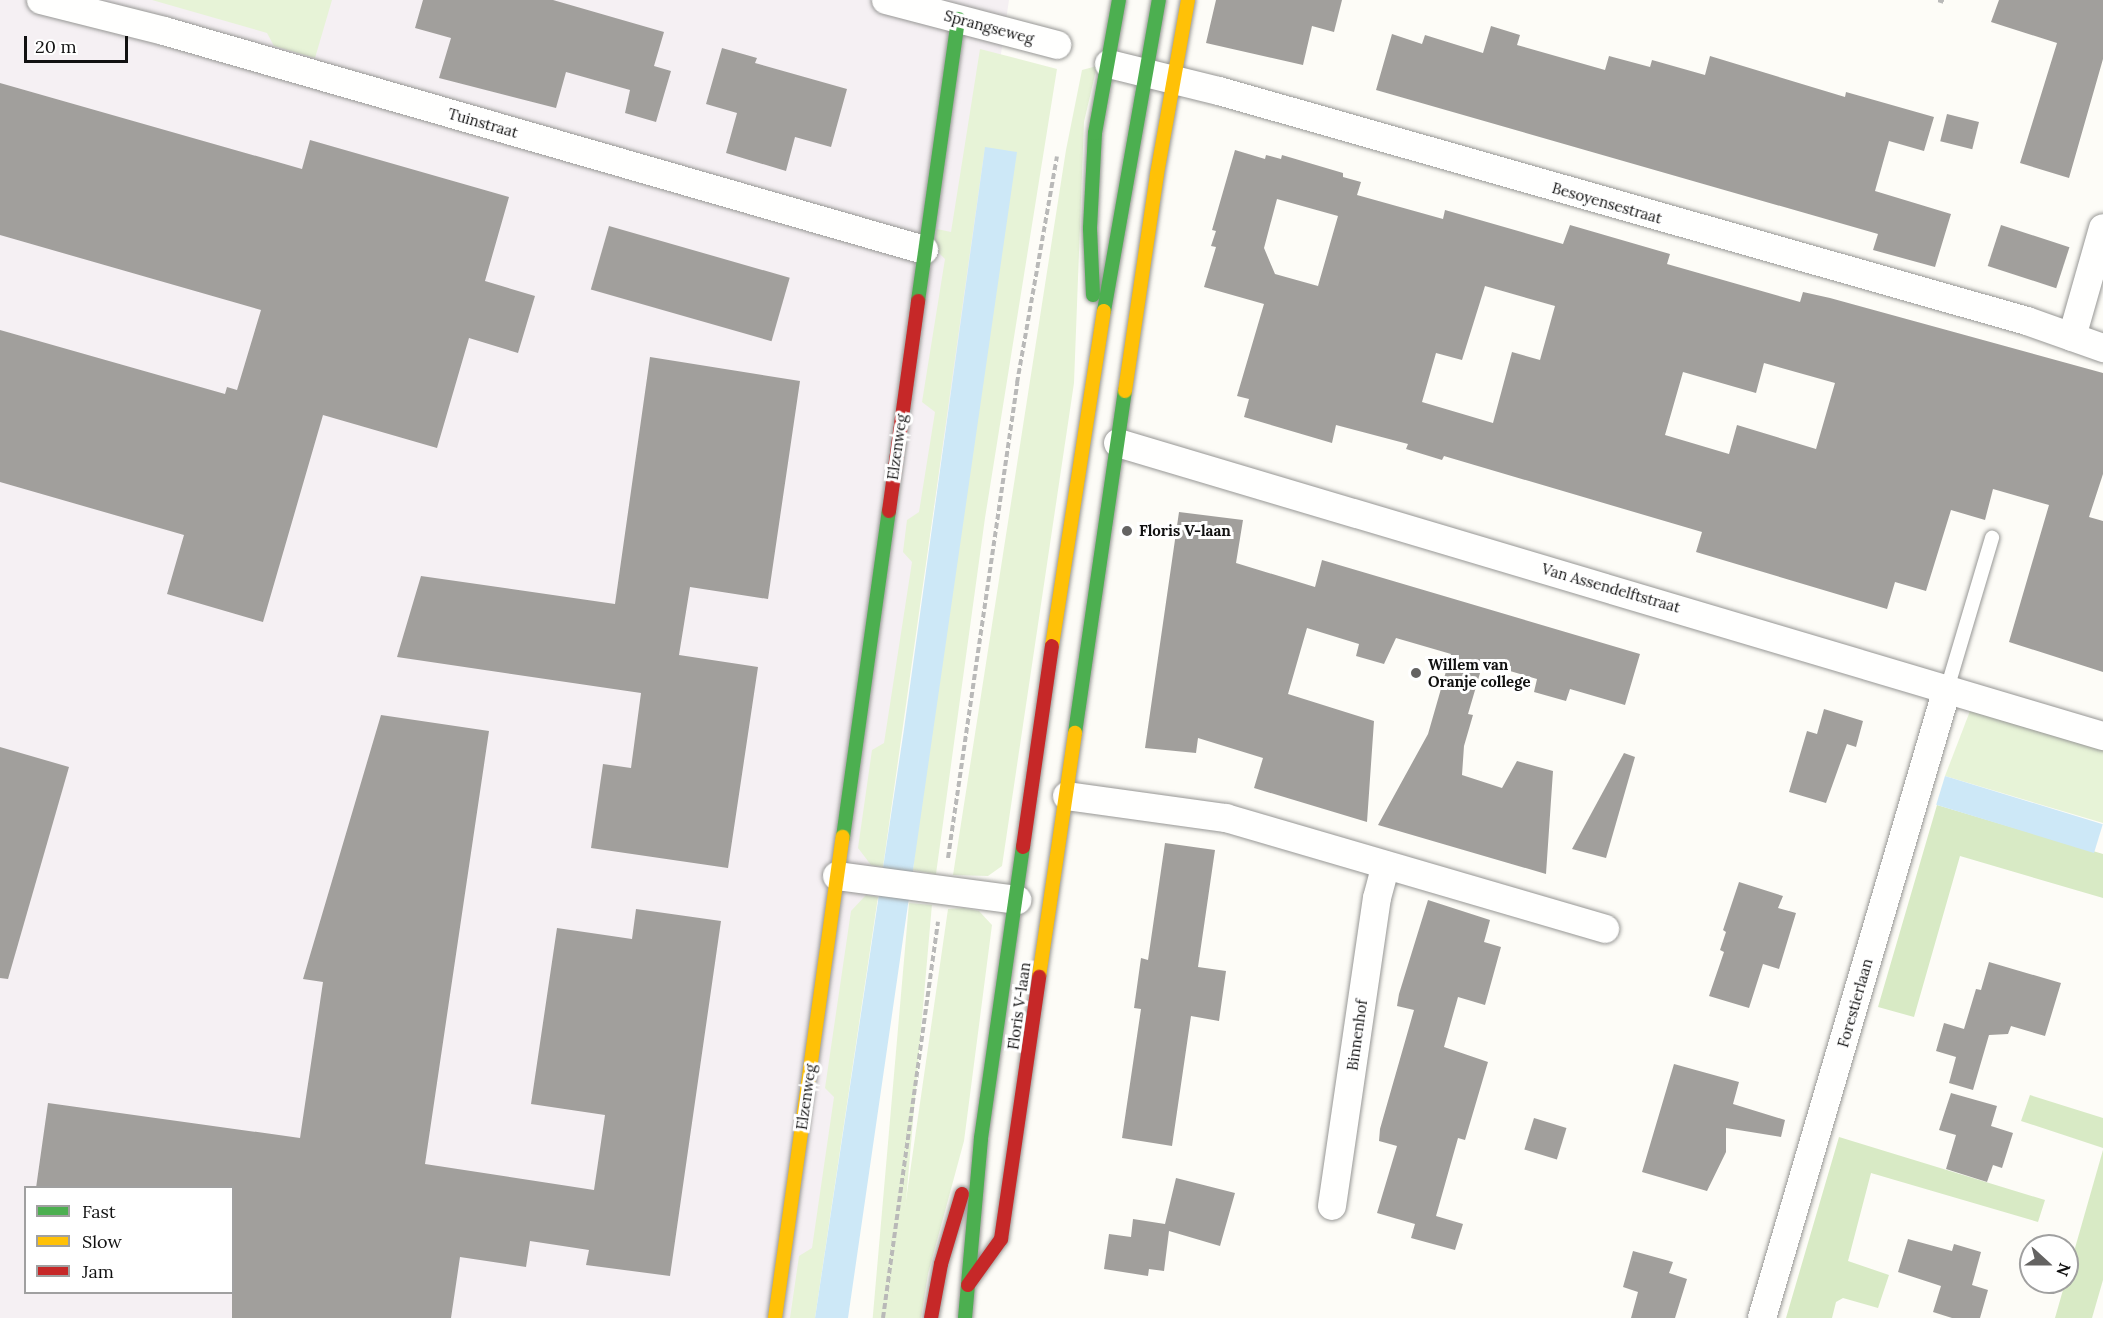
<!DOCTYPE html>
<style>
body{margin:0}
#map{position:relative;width:2103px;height:1318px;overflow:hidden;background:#fdfcf7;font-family:Lora,serif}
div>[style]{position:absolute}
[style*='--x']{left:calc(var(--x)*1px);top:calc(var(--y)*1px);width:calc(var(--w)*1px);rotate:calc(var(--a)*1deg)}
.industrial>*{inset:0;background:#f5f0f3}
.green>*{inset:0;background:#e7f3d7;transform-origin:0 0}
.forest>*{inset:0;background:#d8eac5}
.water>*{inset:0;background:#cde8f7;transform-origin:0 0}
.building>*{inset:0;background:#a19f9c;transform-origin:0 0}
.path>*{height:4px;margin-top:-2px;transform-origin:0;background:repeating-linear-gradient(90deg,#b9b9b8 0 6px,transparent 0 9px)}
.roads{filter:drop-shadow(0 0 2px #979795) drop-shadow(0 0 2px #979795)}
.lane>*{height:14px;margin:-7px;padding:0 7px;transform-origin:7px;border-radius:7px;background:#fffffe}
.street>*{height:28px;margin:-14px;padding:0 14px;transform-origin:14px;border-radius:14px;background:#fffffe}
.fast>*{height:14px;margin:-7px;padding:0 7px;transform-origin:7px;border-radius:7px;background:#4caf50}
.slow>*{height:14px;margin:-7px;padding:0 7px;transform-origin:7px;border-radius:7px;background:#ffc107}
.jam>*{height:14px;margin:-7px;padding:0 7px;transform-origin:7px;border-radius:7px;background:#c62828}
.dots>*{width:16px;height:16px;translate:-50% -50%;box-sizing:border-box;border:3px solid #fff;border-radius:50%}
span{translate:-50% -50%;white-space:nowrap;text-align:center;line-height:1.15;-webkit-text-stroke:6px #fff;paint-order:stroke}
.street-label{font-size:15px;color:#111}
.poi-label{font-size:15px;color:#111;font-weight:700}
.left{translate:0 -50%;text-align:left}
.legend{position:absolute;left:24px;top:1186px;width:210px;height:108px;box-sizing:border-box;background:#fff;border:2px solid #a0a0a0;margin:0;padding:8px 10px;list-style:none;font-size:18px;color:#111}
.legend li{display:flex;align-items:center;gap:12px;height:30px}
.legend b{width:30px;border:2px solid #a0a0a0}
.north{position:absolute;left:2019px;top:1234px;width:60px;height:60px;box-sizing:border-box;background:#fff;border:2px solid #a0a0a0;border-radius:50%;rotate:111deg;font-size:16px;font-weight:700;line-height:24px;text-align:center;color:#111}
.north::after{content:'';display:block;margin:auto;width:21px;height:27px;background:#646362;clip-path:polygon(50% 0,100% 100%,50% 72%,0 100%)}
.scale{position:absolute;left:24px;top:36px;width:104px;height:27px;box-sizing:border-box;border:3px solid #111;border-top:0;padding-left:8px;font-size:18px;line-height:21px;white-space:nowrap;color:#111;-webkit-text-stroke:4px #fff;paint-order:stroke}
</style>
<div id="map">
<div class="industrial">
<i style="clip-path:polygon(evenodd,0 0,1009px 0,814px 1318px,0 1318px,0 0,26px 1188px,232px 1188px,232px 1292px,26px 1292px,26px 1188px)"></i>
</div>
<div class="green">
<i style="clip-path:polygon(152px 0,332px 0,315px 58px,274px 46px,267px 33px)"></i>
<i style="clip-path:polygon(980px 49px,1057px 69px,985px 518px,936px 874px,913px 870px,985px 147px,883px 867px,871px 865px,858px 848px,872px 750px,884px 743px,912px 562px,903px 552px,907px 520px,919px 512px,935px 412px,922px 402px,945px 259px,933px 247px,937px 229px,951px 232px)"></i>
<i style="clip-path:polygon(1097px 66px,1084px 122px,1074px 383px,1002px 866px,988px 876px,953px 875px,1066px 150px,1082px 70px)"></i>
<i style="clip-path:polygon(1970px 711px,2103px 750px,2103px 823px,1945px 776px)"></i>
<i style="clip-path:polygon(866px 895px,878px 897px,815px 1318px,790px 1318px,799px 1256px,812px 1248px,834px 1097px,825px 1088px,851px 911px)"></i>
<i style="left:909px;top:903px;width:23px;height:419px;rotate:5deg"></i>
<i style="clip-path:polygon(964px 908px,979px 911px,992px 925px,964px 1141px,928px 1274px,921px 1318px,889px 1318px,948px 909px)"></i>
</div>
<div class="forest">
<i style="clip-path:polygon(1937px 805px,2103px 854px,2103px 898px,1960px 856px,1914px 1017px,1878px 1007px)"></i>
<i style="clip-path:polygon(2030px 1095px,2103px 1118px,2103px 1148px,2021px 1121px)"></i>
<i style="clip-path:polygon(1839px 1137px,2045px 1200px,2038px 1222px,1871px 1173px,1848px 1261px,1889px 1275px,1878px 1308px,1843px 1298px,1836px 1302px,1832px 1318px,1786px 1318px)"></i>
<i style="clip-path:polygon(2103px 1150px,2103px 1280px,2092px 1318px,2055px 1318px)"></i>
</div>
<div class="water">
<i style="clip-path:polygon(985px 147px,1017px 152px,913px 870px,848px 1318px,815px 1318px,904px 729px)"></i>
<i style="left:1945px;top:776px;width:165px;height:30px;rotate:17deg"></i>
</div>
<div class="building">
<i style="clip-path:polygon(423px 0,553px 0,664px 32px,654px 66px,671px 71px,656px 122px,625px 113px,630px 90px,566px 72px,556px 108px,439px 78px,451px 38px,415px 28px)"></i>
<i style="clip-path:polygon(1216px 0,1342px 0,1334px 32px,1312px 26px,1303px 65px,1206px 43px)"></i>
<i style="clip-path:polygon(1999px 0,2103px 0,2103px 59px,2069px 178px,2020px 163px,2057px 43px,1991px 22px)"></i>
<i style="clip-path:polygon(1491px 26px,1520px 35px,1517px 45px,1605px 70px,1609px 56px,1650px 67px,1652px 60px,1705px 75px,1710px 56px,1845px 97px,1846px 92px,1934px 117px,1924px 151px,1889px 141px,1875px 191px,1951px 214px,1935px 267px,1873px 250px,1878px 234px,1376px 90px,1392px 34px,1422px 44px,1425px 35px,1483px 53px)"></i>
<i style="clip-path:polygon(722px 48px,757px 58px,755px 63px,847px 89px,831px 147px,795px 137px,786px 171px,726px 153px,737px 113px,706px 104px)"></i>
<i style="clip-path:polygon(0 83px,302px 169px,310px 140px,509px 197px,485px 281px,535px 296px,518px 353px,469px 338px,437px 448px,323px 415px,263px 622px,167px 594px,184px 535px,0 482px,0 330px,225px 394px,227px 387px,237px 390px,261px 310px,0 235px)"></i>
<i style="left:1947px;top:114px;width:33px;height:28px;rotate:14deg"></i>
<i style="clip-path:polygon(evenodd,1235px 150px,1265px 159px,1266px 155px,1281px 159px,1282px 155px,1343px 173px,1343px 177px,1361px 182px,1357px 195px,1443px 219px,1445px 210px,1563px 244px,1570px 225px,1670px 254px,1667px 264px,1800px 302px,1803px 292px,1830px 298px,2103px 373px,2103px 474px,2089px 517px,2103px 521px,2103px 672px,2009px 642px,2049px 505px,1993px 489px,1985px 520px,1951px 510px,1926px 591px,1895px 582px,1887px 609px,1696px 552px,1702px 532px,1444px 456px,1442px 460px,1406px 449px,1408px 444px,1336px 425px,1332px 443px,1244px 417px,1249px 399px,1237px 396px,1264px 304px,1204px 287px,1216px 247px,1211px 246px,1216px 231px,1212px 230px,1235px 150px,1277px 199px,1338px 216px,1318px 286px,1275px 274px,1264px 248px,1277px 199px,1235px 150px,1485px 286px,1555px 306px,1540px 360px,1512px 352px,1493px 423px,1422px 402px,1436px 353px,1462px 360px,1485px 286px,1235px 150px,1764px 363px,1835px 383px,1816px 449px,1737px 425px,1729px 454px,1665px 435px,1683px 372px,1756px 393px,1764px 363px)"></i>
<i style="left:2001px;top:225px;width:72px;height:43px;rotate:18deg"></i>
<i style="left:609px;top:226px;width:188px;height:66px;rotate:16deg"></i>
<i style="clip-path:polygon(650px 357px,800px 381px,768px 599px,690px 587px,679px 655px,758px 667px,728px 868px,591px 848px,603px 764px,631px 768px,641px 693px,397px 657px,421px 576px,615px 604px)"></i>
<i style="clip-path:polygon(1179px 512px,1243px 520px,1236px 563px,1315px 587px,1322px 560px,1640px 654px,1625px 705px,1570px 689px,1566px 701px,1534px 692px,1537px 679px,1483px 663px,1468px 714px,1473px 715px,1464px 746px,1462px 775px,1502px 788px,1517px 761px,1553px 771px,1546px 874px,1378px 825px,1428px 734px,1451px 654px,1396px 638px,1384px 664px,1356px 656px,1359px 644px,1307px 628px,1288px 694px,1374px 721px,1367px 822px,1254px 788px,1263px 758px,1198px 738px,1196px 753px,1145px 748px)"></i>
<i style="clip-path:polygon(1824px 709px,1863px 721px,1856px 747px,1847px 744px,1826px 803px,1789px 792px,1807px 731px,1817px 734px)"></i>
<i style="clip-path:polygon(381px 715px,489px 731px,425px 1164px,594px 1190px,605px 1115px,531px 1104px,557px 928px,632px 939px,636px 909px,721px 921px,670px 1276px,586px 1265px,589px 1250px,530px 1241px,526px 1267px,460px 1257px,451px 1318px,232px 1318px,232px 1188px,36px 1188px,48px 1103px,300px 1138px,323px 982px,303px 979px)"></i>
<i style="clip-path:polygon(0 747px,69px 767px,8px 979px,0 978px)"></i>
<i style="clip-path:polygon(1624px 753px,1635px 757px,1606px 858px,1572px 849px)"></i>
<i style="clip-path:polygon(1165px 843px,1215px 850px,1198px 967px,1226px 971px,1219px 1021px,1191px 1016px,1172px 1146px,1122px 1138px,1141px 1009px,1134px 1008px,1141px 958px,1148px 960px)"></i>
<i style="clip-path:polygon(1739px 882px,1783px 896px,1778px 908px,1796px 913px,1779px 969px,1763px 964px,1749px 1008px,1709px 996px,1724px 952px,1720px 950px,1726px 932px,1723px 930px)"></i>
<i style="clip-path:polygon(1428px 900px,1490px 920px,1484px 942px,1501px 947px,1485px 1005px,1458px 997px,1444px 1047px,1488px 1062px,1465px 1140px,1458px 1138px,1436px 1216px,1463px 1224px,1455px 1250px,1411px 1238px,1415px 1224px,1377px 1213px,1397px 1146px,1379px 1141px,1380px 1129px,1414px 1010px,1397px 1006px,1399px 994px)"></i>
<i style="clip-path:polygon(1989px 962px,2061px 983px,2045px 1036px,2011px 1026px,2008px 1034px,1989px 1035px,1973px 1090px,1949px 1083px,1956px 1057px,1936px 1051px,1944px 1023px,1964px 1029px,1976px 989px,1981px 990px)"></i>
<i style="clip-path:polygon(1674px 1064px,1739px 1082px,1733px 1104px,1785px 1120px,1781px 1137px,1726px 1128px,1726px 1152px,1707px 1191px,1642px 1172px)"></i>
<i style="clip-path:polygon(1951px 1093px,1997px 1106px,1991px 1126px,2013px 1133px,2002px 1168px,1993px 1165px,1987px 1182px,1946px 1169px,1956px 1135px,1939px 1130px)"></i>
<i style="left:1534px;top:1118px;width:34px;height:33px;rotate:17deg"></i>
<i style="clip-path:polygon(1176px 1178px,1235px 1193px,1220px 1246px,1169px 1231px,1164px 1271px,1149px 1269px,1148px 1276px,1104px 1269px,1109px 1234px,1131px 1237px,1133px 1219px,1165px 1224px)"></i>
<i style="clip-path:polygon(1908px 1239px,1952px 1251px,1954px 1244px,1981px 1252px,1972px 1285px,1988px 1290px,1980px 1318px,1952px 1318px,1933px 1312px,1941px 1286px,1898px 1272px)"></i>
<i style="clip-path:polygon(1633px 1251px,1673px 1262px,1669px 1273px,1687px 1279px,1675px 1318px,1631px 1318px,1638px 1292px,1623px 1287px)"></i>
</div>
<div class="path">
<i style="--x:1938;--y:0;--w:6;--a:18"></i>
<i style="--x:948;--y:858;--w:480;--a:-81.7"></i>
<i style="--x:1017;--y:383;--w:230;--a:-80"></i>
<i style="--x:883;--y:1318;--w:400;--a:-82.1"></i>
</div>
<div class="roads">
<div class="lane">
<i style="--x:1947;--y:689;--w:158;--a:-73.4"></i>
</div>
<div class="street">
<i style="--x:41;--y:0;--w:127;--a:14.1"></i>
<i style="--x:164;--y:31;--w:791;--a:16.07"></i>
<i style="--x:886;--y:0;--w:177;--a:14.7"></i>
<i style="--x:1109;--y:64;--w:113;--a:13.8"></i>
<i style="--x:1219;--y:91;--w:840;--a:15.89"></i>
<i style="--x:2027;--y:321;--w:81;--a:19.6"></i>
<i style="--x:2072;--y:337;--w:113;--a:-74.1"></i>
<i style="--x:1118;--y:443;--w:1028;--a:16.57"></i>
<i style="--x:1067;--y:796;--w:161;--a:7.9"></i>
<i style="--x:1226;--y:818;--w:395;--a:16.3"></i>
<i style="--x:837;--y:876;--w:182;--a:7.6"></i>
<i style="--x:1332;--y:1206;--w:311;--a:-81.7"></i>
<i style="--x:1377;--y:898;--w:34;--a:-75"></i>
<i style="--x:1762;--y:1318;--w:656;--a:-73.61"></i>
</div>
<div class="fast">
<i style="--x:1093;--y:295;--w:67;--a:-92.6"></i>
<i style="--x:1090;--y:228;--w:95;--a:-87"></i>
<i style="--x:1095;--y:133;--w:135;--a:-79.8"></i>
<i style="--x:918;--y:301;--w:285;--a:-81.9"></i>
<i style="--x:1104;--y:311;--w:316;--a:-80"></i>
<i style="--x:1075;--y:733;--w:346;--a:-81.7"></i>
<i style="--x:843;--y:837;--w:329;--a:-82"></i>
<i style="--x:965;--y:1318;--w:181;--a:-84.9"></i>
<i style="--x:981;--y:1138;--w:294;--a:-81.8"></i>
</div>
<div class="slow">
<i style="--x:1125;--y:391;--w:219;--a:-81.6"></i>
<i style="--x:1157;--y:174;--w:177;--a:-79.9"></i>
<i style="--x:1052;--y:646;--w:339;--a:-81.2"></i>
<i style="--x:1039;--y:977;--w:247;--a:-81.6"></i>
<i style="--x:775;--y:1318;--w:486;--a:-82"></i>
</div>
<div class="jam">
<i style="--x:889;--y:511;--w:212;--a:-82.1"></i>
<i style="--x:1023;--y:847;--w:203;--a:-81.8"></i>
<i style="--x:968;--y:1285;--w:57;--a:-54.3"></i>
<i style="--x:1001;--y:1239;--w:265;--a:-81.7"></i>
<i style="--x:931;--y:1318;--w:55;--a:-79.5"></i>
<i style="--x:941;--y:1264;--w:73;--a:-73.3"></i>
</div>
</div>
<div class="dots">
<i style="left:1127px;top:531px;background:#646362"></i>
<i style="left:1416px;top:673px;background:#646362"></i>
</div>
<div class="street-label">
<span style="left:989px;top:27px;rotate:15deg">Sprangseweg</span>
<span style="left:483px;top:123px;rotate:16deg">Tuinstraat</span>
<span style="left:1607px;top:203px;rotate:16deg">Besoyensestraat</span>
<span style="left:897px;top:447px;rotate:-82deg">Elzenweg</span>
<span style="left:1611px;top:588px;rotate:16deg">Van Assendelftstraat</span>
<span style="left:1855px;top:1003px;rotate:-74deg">Forestierlaan</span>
<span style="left:1019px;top:1006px;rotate:-82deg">Floris V-laan</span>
<span style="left:1357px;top:1035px;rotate:-82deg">Binnenhof</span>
<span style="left:806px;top:1097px;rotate:-82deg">Elzenweg</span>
</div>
<div class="poi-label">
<span class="left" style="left:1139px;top:531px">Floris V-laan</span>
<span class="left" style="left:1428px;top:673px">Willem van<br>Oranje college</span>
</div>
<ul class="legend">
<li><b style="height:8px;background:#4caf50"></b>Fast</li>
<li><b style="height:8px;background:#ffc107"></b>Slow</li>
<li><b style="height:8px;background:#c62828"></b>Jam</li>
</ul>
<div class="north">N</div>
<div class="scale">20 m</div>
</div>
